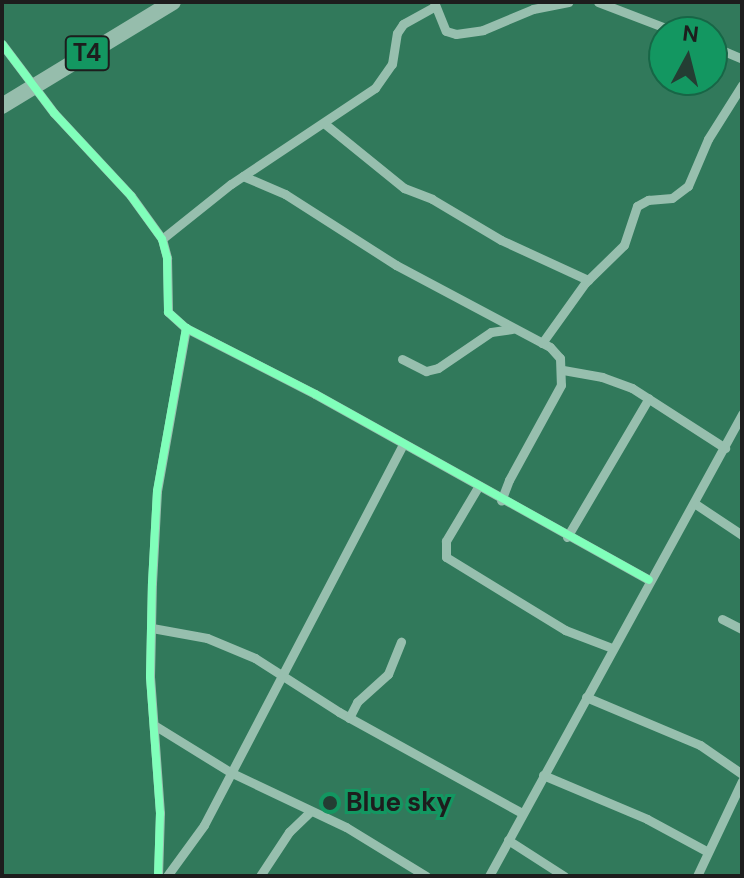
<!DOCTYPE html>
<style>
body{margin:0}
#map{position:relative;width:744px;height:878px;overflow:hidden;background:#31795b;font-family:"DM Sans",sans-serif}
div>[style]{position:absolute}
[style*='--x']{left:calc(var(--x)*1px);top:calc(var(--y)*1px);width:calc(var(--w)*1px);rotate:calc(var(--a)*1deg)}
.minor>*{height:9px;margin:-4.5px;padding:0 4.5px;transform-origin:4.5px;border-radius:4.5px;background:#97bfae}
.trunk>*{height:16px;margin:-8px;padding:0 8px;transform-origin:8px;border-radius:8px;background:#96bdac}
.cycleway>*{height:8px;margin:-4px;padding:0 4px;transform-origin:4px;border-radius:4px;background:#80ffba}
.dots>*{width:22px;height:22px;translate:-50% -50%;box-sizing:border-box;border:4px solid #139761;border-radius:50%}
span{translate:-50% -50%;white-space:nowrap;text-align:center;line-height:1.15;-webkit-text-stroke:6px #139761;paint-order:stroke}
.shield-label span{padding:2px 6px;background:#139761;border:2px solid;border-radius:6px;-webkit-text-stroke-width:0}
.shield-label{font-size:24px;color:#1d1d1d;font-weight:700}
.poi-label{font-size:26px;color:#1d1d1d;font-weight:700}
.left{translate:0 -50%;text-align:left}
.frame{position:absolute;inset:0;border:4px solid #1d1d1d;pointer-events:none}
.north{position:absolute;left:648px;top:16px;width:80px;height:80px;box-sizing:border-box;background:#139761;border:2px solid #176646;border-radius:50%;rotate:7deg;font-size:22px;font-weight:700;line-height:32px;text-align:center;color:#1d1d1d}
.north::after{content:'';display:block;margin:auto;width:28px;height:36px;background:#243d33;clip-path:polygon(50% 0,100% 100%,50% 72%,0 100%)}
</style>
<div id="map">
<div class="minor">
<i style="--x:434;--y:2;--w:31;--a:68"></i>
<i style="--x:446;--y:31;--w:10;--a:17"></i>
<i style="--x:456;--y:34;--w:27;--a:-8"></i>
<i style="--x:483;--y:30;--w:54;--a:-22.8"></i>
<i style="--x:533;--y:9;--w:36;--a:-11"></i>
<i style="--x:598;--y:2;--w:84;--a:21"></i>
<i style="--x:2;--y:44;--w:86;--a:53"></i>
<i style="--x:54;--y:113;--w:113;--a:47.1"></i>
<i style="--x:131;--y:196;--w:53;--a:54.2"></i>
<i style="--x:162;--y:239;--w:20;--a:75"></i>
<i style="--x:167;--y:258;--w:54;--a:88.9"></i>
<i style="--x:168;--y:312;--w:24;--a:42"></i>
<i style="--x:186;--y:328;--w:145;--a:27.1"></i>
<i style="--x:315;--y:394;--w:382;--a:29.1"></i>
<i style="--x:712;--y:46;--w:33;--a:23"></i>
<i style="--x:325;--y:124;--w:102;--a:39"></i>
<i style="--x:404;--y:188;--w:30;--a:21"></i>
<i style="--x:432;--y:199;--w:80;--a:30.7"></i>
<i style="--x:501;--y:240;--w:96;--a:24.7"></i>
<i style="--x:243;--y:176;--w:46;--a:23.2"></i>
<i style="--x:285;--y:194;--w:132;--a:32.6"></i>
<i style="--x:396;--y:265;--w:174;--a:28"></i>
<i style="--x:550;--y:347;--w:15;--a:48"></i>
<i style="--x:560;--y:358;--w:27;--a:88"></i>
<i style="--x:561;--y:385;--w:108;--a:118.7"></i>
<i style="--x:509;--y:480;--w:22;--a:111"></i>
<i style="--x:162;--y:239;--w:88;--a:-38.6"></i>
<i style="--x:231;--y:184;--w:173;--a:-33.7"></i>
<i style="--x:375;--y:88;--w:29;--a:-55"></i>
<i style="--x:392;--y:64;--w:31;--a:-81"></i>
<i style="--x:397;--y:33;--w:11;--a:-56"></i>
<i style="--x:403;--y:24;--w:37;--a:-29"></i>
<i style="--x:542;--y:343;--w:74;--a:-54.4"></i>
<i style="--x:585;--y:283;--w:54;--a:-44.3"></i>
<i style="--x:624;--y:245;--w:41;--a:-71.6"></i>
<i style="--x:637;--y:206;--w:13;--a:-29"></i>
<i style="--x:648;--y:200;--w:24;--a:-5"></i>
<i style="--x:672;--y:198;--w:20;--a:-37"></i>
<i style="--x:688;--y:186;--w:51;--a:-66.9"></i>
<i style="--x:708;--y:139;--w:64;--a:-57.8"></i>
<i style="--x:402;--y:359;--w:27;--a:27"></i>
<i style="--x:426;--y:371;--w:12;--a:-14"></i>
<i style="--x:438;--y:368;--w:64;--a:-34.2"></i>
<i style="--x:491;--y:332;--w:21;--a:-8"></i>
<i style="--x:563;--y:370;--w:40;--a:10"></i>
<i style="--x:602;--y:377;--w:32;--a:20"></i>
<i style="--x:632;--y:388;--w:111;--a:32.8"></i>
<i style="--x:478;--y:487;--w:63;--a:120.7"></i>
<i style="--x:446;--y:541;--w:16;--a:90"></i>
<i style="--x:446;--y:557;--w:140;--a:31.5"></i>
<i style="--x:565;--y:630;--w:50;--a:21"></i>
<i style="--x:694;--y:503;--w:58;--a:33.7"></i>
<i style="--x:567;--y:537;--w:161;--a:-59.5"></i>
<i style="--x:722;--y:619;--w:22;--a:27"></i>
<i style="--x:152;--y:628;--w:56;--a:10.3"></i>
<i style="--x:207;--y:638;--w:52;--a:22.6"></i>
<i style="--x:255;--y:658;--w:100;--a:32.7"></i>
<i style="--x:339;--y:712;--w:209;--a:28.9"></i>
<i style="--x:586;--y:697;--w:124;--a:22.8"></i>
<i style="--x:700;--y:745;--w:51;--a:34.6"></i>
<i style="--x:349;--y:718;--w:18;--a:-63"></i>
<i style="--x:357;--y:702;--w:42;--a:-42.1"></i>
<i style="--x:388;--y:674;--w:35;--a:-68"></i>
<i style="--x:154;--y:725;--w:89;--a:31.7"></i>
<i style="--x:230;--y:772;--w:128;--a:25.4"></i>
<i style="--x:346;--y:827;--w:94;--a:31.5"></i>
<i style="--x:543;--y:775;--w:113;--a:22.9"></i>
<i style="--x:647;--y:819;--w:69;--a:28.4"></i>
<i style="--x:508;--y:840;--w:67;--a:32.7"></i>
<i style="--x:158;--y:876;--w:63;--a:-88.2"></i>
<i style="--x:160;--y:813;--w:137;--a:-94.2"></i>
<i style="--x:150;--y:676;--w:93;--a:-88.8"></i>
<i style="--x:152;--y:583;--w:92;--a:-86.9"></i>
<i style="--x:157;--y:491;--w:166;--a:-79.9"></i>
<i style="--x:167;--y:876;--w:63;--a:-54"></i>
<i style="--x:204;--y:825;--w:430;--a:-62.4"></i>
<i style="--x:260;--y:876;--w:53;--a:-56.6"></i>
<i style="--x:289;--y:832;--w:30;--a:-44"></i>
<i style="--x:489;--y:876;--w:527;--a:-61.29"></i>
<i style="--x:697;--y:876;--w:105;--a:-64.7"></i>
</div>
<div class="trunk">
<i style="--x:2;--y:106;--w:200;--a:-31.3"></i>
</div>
<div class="cycleway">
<i style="--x:2;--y:44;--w:86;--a:53"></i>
<i style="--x:54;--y:113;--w:113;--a:47.1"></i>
<i style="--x:131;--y:196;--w:53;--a:54.2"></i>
<i style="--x:162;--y:239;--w:20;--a:75"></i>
<i style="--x:167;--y:258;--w:54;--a:88.9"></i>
<i style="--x:168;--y:312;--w:24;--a:42"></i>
<i style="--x:186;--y:328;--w:145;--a:27.1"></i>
<i style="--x:315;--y:394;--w:382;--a:29.1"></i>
<i style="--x:158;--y:876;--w:63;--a:-88.2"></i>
<i style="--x:160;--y:813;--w:137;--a:-94.2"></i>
<i style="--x:150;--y:676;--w:93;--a:-88.8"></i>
<i style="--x:152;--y:583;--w:92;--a:-86.9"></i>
<i style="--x:157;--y:491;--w:166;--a:-79.9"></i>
</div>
<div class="dots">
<i style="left:330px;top:803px;background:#243d33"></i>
</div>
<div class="shield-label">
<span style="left:87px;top:53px">T4</span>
</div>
<div class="poi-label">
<span class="left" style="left:346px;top:803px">Blue sky</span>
</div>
<div class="frame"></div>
<div class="north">N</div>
</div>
